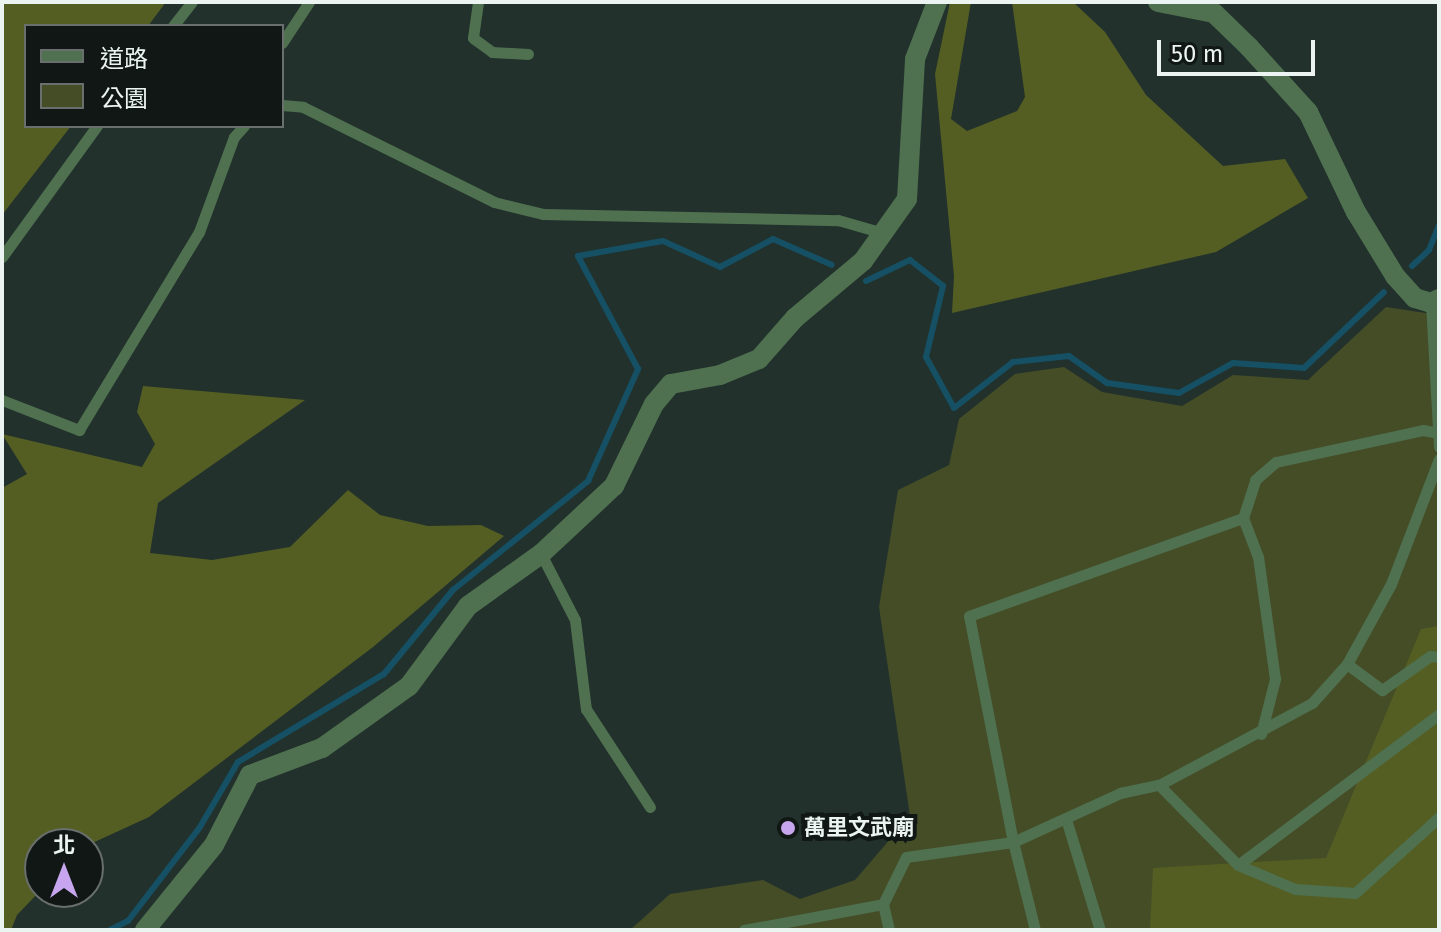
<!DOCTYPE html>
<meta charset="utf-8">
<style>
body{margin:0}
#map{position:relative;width:1441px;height:932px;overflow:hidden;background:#22312c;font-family:"Fira Sans","Noto Sans TC",sans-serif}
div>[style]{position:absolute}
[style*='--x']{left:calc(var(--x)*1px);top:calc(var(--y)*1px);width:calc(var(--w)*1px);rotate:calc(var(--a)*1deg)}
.green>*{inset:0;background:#454d27}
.forest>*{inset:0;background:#545e23}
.stream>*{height:6px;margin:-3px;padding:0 3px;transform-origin:3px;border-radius:3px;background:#165064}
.service>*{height:11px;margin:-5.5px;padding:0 5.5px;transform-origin:5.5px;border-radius:5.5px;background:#4f7150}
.minor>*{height:20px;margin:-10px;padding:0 10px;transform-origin:10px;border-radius:10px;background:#4f7150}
.dots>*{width:22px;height:22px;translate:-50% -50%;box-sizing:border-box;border:4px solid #111715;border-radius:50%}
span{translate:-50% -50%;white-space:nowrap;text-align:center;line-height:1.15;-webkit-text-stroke:8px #111715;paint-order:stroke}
.poi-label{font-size:22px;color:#ebf4f1;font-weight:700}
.left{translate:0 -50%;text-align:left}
.frame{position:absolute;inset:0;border:4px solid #ebf4f1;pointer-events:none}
.legend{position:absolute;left:24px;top:24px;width:260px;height:104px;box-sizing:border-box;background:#111715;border:2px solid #686f6d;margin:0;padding:10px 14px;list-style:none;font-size:24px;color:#ebf4f1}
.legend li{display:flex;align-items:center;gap:16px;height:40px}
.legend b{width:40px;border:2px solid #686f6d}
.north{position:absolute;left:24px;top:828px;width:80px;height:80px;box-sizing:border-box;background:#111715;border:2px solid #686f6d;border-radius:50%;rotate:0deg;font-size:22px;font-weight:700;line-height:32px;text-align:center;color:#ebf4f1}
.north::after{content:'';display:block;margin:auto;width:28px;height:36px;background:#c7a6ef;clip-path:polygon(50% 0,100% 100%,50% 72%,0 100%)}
.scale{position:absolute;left:1157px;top:40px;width:158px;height:36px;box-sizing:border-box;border:4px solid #ebf4f1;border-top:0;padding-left:10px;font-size:24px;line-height:28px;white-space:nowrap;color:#ebf4f1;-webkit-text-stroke:6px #111715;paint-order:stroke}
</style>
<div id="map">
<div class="green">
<i style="clip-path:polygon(1386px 307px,1439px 315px,1439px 930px,630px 930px,670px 894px,763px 880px,800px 899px,855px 880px,910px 816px,879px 607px,898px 490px,949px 465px,959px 419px,1015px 374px,1064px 367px,1102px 392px,1182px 406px,1233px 375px,1308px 380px)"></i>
</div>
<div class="forest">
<i style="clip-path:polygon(2px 2px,166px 2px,148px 26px,26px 26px,26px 126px,71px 126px,2px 215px)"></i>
<i style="clip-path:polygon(950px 2px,971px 2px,951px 119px,967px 131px,1017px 111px,1025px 97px,1012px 2px,1073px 2px,1105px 32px,1146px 95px,1223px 166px,1285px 159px,1308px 198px,1216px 252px,952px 313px,954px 276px,935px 74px)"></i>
<i style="clip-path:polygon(143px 386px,305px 400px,158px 503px,150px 553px,212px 560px,290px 547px,348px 490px,380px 515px,428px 526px,481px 525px,504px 536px,373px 647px,149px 817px,88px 845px,40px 844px,40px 891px,17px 915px,11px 930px,2px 930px,2px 488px,27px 474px,2px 434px,142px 467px,155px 444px,137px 412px)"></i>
<i style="clip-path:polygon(1439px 626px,1439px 930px,1150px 930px,1153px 868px,1326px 858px,1421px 629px)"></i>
</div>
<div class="stream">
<i style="--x:1412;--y:266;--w:23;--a:-43"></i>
<i style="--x:1429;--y:250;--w:27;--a:-68"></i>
<i style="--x:866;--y:281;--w:49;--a:-25.5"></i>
<i style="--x:910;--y:260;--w:42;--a:38.2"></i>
<i style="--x:943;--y:286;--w:73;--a:103.5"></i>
<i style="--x:926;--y:357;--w:58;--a:61.2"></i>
<i style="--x:954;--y:408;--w:75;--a:-37.9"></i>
<i style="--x:1013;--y:362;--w:56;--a:-6.1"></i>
<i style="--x:1069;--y:356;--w:47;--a:35.4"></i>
<i style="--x:1107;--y:383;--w:73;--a:7.9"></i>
<i style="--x:1179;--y:393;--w:62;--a:-29.1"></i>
<i style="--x:1233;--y:363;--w:71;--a:4"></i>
<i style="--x:1304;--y:368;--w:110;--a:-43.5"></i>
<i style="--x:110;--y:930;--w:20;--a:-27"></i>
<i style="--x:128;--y:921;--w:118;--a:-52.5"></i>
<i style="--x:200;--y:827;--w:75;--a:-59.7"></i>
<i style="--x:238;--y:762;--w:170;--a:-31.1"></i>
<i style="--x:384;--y:674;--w:109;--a:-50.6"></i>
<i style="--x:453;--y:590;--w:174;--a:-38.9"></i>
<i style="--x:588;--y:481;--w:123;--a:-65.9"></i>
<i style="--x:638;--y:369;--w:128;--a:-118"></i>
<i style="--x:578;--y:256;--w:86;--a:-10"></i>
<i style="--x:663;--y:241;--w:63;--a:24.5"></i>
<i style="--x:720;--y:267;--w:60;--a:-27.8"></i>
<i style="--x:773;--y:239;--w:64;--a:23.8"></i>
</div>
<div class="service">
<i style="--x:478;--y:2;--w:36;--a:98"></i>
<i style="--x:473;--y:38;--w:24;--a:36"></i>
<i style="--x:492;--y:52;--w:36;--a:3"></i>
<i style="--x:173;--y:26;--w:31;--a:-52"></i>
<i style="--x:282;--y:43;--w:49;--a:-56.6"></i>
<i style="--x:282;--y:105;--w:21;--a:5"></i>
<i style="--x:303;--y:107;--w:213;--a:26.4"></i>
<i style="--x:494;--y:202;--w:50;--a:13.8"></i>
<i style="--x:543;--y:214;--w:295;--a:1.2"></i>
<i style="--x:838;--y:220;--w:47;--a:16.1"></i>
<i style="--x:2;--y:257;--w:162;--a:-54.1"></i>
<i style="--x:1431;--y:303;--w:144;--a:86.8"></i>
<i style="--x:2;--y:400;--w:83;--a:21.3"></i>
<i style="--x:79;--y:430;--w:232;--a:-58.8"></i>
<i style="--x:199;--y:232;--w:101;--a:-69.8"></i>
<i style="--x:234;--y:137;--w:15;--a:-48"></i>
<i style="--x:541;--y:554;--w:74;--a:62.7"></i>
<i style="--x:575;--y:620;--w:90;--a:83"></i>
<i style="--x:586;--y:709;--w:117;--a:56.9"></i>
<i style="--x:1347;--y:664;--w:44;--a:36.6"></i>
<i style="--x:1382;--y:690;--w:59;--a:-35.3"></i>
<i style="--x:1430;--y:656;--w:9;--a:6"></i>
<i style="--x:1261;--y:734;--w:57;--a:-75.7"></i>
<i style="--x:1275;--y:679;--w:123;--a:-97.9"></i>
<i style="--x:1258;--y:557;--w:42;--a:-111"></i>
<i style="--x:1243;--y:518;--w:40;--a:-72"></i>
<i style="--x:1255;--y:480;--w:28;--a:-41"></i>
<i style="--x:1276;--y:462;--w:150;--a:-12.3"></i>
<i style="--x:1423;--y:430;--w:16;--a:11"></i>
<i style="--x:1159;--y:785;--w:112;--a:45.4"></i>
<i style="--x:1238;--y:865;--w:62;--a:22.8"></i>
<i style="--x:1295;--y:889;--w:60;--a:3.8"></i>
<i style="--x:1355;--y:893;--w:113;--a:-42.1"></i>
<i style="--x:1066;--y:819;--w:116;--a:73"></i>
<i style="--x:1238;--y:865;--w:251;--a:-36.9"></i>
<i style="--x:744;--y:930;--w:141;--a:-10.6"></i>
<i style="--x:889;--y:930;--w:27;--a:-103"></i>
<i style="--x:883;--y:904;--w:52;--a:-63.9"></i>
<i style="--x:906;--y:857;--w:108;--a:-8"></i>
<i style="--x:1013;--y:842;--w:230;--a:-101"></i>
<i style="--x:969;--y:616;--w:291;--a:-19.7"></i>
<i style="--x:1035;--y:930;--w:91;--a:-104"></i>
<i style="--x:1013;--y:842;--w:118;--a:-24.6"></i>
<i style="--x:1120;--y:793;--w:40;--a:-12"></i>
<i style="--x:1159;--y:785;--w:174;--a:-28.2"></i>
<i style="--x:1312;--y:703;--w:52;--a:-48.1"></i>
<i style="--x:1347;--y:664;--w:91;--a:-61.2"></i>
<i style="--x:1391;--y:584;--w:134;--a:-69"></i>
</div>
<div class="minor">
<i style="--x:1158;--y:2;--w:57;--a:11.1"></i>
<i style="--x:1214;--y:13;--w:49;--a:44.2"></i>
<i style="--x:1249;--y:47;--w:88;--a:47.8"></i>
<i style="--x:1308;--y:112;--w:111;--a:64.4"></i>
<i style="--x:1356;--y:212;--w:75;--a:58.6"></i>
<i style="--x:1395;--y:276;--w:30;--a:48"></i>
<i style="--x:1415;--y:298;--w:17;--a:17"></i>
<i style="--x:1431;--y:303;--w:9;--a:-27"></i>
<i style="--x:145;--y:930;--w:109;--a:-50.9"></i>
<i style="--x:214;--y:845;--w:79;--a:-62.8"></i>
<i style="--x:250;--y:775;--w:77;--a:-20.6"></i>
<i style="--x:322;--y:748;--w:107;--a:-35.5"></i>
<i style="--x:409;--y:686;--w:99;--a:-53.6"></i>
<i style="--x:468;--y:606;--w:90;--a:-35.5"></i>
<i style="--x:541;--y:554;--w:100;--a:-43"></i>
<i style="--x:614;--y:486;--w:91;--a:-64"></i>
<i style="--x:654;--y:404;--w:26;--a:-50"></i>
<i style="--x:671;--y:384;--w:50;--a:-10.4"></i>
<i style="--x:720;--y:375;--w:42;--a:-22.3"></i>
<i style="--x:759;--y:359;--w:55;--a:-48.7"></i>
<i style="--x:795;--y:318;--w:89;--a:-40"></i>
<i style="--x:863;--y:261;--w:76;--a:-54.6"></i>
<i style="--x:907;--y:199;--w:140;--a:-86.7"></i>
<i style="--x:915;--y:59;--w:61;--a:-68.9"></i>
</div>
<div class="dots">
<i style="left:788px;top:828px;background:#c7a6ef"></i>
</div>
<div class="poi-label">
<span class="left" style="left:804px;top:828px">萬里文武廟</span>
</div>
<div class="frame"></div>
<ul class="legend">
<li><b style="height:10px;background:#4f7150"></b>道路</li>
<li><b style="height:22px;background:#454d27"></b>公園</li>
</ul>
<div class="north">北</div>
<div class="scale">50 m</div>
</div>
